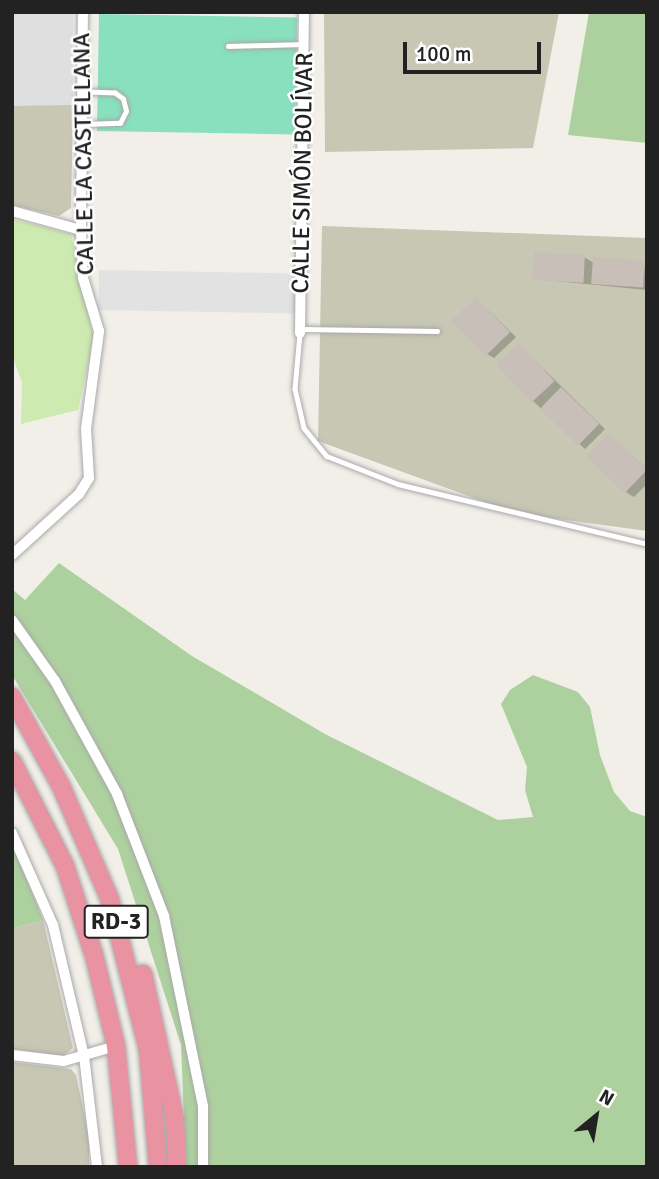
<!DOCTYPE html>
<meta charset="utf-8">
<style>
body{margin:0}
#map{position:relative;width:659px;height:1179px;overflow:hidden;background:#f2efe9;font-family:Signika,sans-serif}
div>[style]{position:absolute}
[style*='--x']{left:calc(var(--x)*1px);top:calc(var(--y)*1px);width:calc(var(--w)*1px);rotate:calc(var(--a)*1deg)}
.residential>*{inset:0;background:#e0dfdf;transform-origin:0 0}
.construction>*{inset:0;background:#c7c7b4}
.grass>*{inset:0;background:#cdebb0}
.forest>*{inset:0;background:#add19e}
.pitch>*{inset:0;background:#88e0be;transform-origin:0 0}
.parking>*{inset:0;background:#e2e2e2;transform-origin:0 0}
.shadow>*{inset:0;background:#0003}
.building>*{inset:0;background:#c7bfb8;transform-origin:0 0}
.roads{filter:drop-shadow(0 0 2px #a9a9a9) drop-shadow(0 0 2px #a9a9a9)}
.lane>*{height:4.5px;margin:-2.25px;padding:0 2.25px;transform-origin:2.25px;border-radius:2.25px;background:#fff}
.street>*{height:10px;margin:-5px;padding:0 5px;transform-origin:5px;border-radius:5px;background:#fff}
.highway>*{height:18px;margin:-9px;padding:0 9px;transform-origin:9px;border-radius:9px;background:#e892a2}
span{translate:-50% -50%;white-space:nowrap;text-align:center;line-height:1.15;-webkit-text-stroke:5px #fff;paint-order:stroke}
.shield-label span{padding:2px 5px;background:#fff;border:2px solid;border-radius:5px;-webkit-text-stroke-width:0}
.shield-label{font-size:23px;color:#222;font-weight:700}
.street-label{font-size:24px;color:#222}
.frame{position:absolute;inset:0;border:14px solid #222;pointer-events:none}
.north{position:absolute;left:561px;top:1081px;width:70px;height:70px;-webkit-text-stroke:5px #fff;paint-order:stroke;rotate:30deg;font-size:19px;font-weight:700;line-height:28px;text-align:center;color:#222}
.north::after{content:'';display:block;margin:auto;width:24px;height:32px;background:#222;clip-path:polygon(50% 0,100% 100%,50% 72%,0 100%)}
.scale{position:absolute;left:403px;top:42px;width:138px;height:32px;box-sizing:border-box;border:4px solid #222;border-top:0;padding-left:9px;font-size:21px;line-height:24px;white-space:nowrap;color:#222;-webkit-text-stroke:5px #fff;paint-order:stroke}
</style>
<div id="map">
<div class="residential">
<i style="left:12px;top:12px;width:61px;height:94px"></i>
</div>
<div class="construction">
<i style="clip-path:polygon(324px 12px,559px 12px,533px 148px,325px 152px)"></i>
<i style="clip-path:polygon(73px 105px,71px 208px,59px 216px,12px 205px,12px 106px)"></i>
<i style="clip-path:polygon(322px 226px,647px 238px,647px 531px,515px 513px,318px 441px)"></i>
<i style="clip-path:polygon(43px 920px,73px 1048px,63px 1056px,12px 1049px,12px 929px)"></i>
<i style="clip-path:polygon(12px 1062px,71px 1069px,76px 1075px,89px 1137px,89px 1167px,12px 1167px)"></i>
</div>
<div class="grass">
<i style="clip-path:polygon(12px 219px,71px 234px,94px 339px,78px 410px,21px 424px,22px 383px,12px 354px)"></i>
</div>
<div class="forest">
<i style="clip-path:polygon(589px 12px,647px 12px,647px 143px,568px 135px)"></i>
<i style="clip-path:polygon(59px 563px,192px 656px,325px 734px,498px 820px,533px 817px,525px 790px,527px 767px,501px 704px,510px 690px,533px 675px,578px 692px,590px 707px,600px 755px,614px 792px,630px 811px,647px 817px,647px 1167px,186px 1167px,181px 1045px,118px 849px,12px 675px,12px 589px,25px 600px)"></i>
<i style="clip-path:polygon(12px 842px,43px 920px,12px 929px)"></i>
</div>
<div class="pitch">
<i style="left:99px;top:14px;width:198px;height:117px;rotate:1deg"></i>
</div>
<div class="parking">
<i style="left:99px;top:270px;width:200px;height:40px;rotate:1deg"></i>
</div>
<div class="shadow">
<i style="clip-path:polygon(584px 257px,594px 263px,644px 262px,647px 290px,535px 279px)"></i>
<i style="clip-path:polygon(477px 299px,516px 337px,494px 358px,487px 354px)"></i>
<i style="clip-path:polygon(519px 345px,605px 429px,585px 449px,533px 401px)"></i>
<i style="clip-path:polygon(610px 436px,647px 469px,647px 484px,634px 497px,627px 493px)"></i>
</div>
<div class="building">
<i style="left:534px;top:252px;width:51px;height:28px;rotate:3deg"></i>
<i style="left:593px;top:257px;width:52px;height:27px;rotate:4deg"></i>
<i style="left:476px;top:297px;width:49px;height:34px;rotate:46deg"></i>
<i style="left:519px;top:343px;width:52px;height:31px;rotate:47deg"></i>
<i style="left:561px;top:387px;width:53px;height:30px;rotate:44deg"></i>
<i style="left:609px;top:433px;width:53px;height:32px;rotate:44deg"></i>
</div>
<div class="roads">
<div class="lane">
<i style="--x:228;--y:46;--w:76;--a:-1.5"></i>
<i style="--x:83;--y:124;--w:37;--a:-2"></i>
<i style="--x:120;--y:123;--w:13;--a:-63"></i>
<i style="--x:126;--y:111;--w:12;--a:-104"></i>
<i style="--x:123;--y:99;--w:10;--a:-143"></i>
<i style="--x:115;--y:93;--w:32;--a:-178"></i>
<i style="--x:301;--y:329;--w:136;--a:0.8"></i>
<i style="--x:300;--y:334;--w:55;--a:95.2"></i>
<i style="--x:295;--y:389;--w:40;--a:77"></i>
<i style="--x:304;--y:428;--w:36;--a:51"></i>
<i style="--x:327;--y:456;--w:76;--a:21.5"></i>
<i style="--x:398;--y:484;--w:256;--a:13.5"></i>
</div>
<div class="street">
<i style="--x:12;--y:211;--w:72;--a:15.4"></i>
<i style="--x:300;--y:333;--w:321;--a:-89.3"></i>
<i style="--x:12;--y:555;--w:91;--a:-42.3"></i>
<i style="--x:79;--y:494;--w:19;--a:-58"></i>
<i style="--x:89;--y:478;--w:49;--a:-93.5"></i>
<i style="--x:86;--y:429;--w:99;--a:-82.4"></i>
<i style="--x:99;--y:331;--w:55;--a:-106.8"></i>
<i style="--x:83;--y:278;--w:48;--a:-92.4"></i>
<i style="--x:81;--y:230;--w:218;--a:-89.5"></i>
<i style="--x:12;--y:620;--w:75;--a:54.8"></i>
<i style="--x:55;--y:681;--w:129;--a:61.2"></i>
<i style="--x:117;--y:794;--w:131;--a:68.9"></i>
<i style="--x:164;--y:916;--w:194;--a:78.4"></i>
<i style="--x:203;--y:1106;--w:61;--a:90"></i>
<i style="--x:12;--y:833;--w:101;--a:66"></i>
<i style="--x:53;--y:925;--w:135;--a:76.7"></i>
<i style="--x:84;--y:1056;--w:112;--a:83.3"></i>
<i style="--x:12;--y:1055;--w:52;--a:6.6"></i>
<i style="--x:64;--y:1061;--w:54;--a:-16.1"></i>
</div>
<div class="highway">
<i style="--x:12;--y:697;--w:102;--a:61.2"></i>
<i style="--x:61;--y:786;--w:124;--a:66.7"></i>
<i style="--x:110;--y:900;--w:154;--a:75.7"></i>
<i style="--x:148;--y:1049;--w:118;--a:85.2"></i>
<i style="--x:12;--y:761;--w:118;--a:63.2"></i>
<i style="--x:65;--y:866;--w:94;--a:72"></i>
<i style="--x:94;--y:955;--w:94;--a:76.4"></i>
<i style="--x:116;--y:1046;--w:122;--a:84.3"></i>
<i style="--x:143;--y:974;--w:149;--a:77.6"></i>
<i style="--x:175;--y:1120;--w:47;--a:87.6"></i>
</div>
</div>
<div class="shield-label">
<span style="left:116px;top:922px">RD-3</span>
</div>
<div class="street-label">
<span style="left:84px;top:154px;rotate:-91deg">CALLE LA CASTELLANA</span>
<span style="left:303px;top:173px;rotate:-89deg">CALLE SIMÓN BOLÍVAR</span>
</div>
<div class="frame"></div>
<div class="north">N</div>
<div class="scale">100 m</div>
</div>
